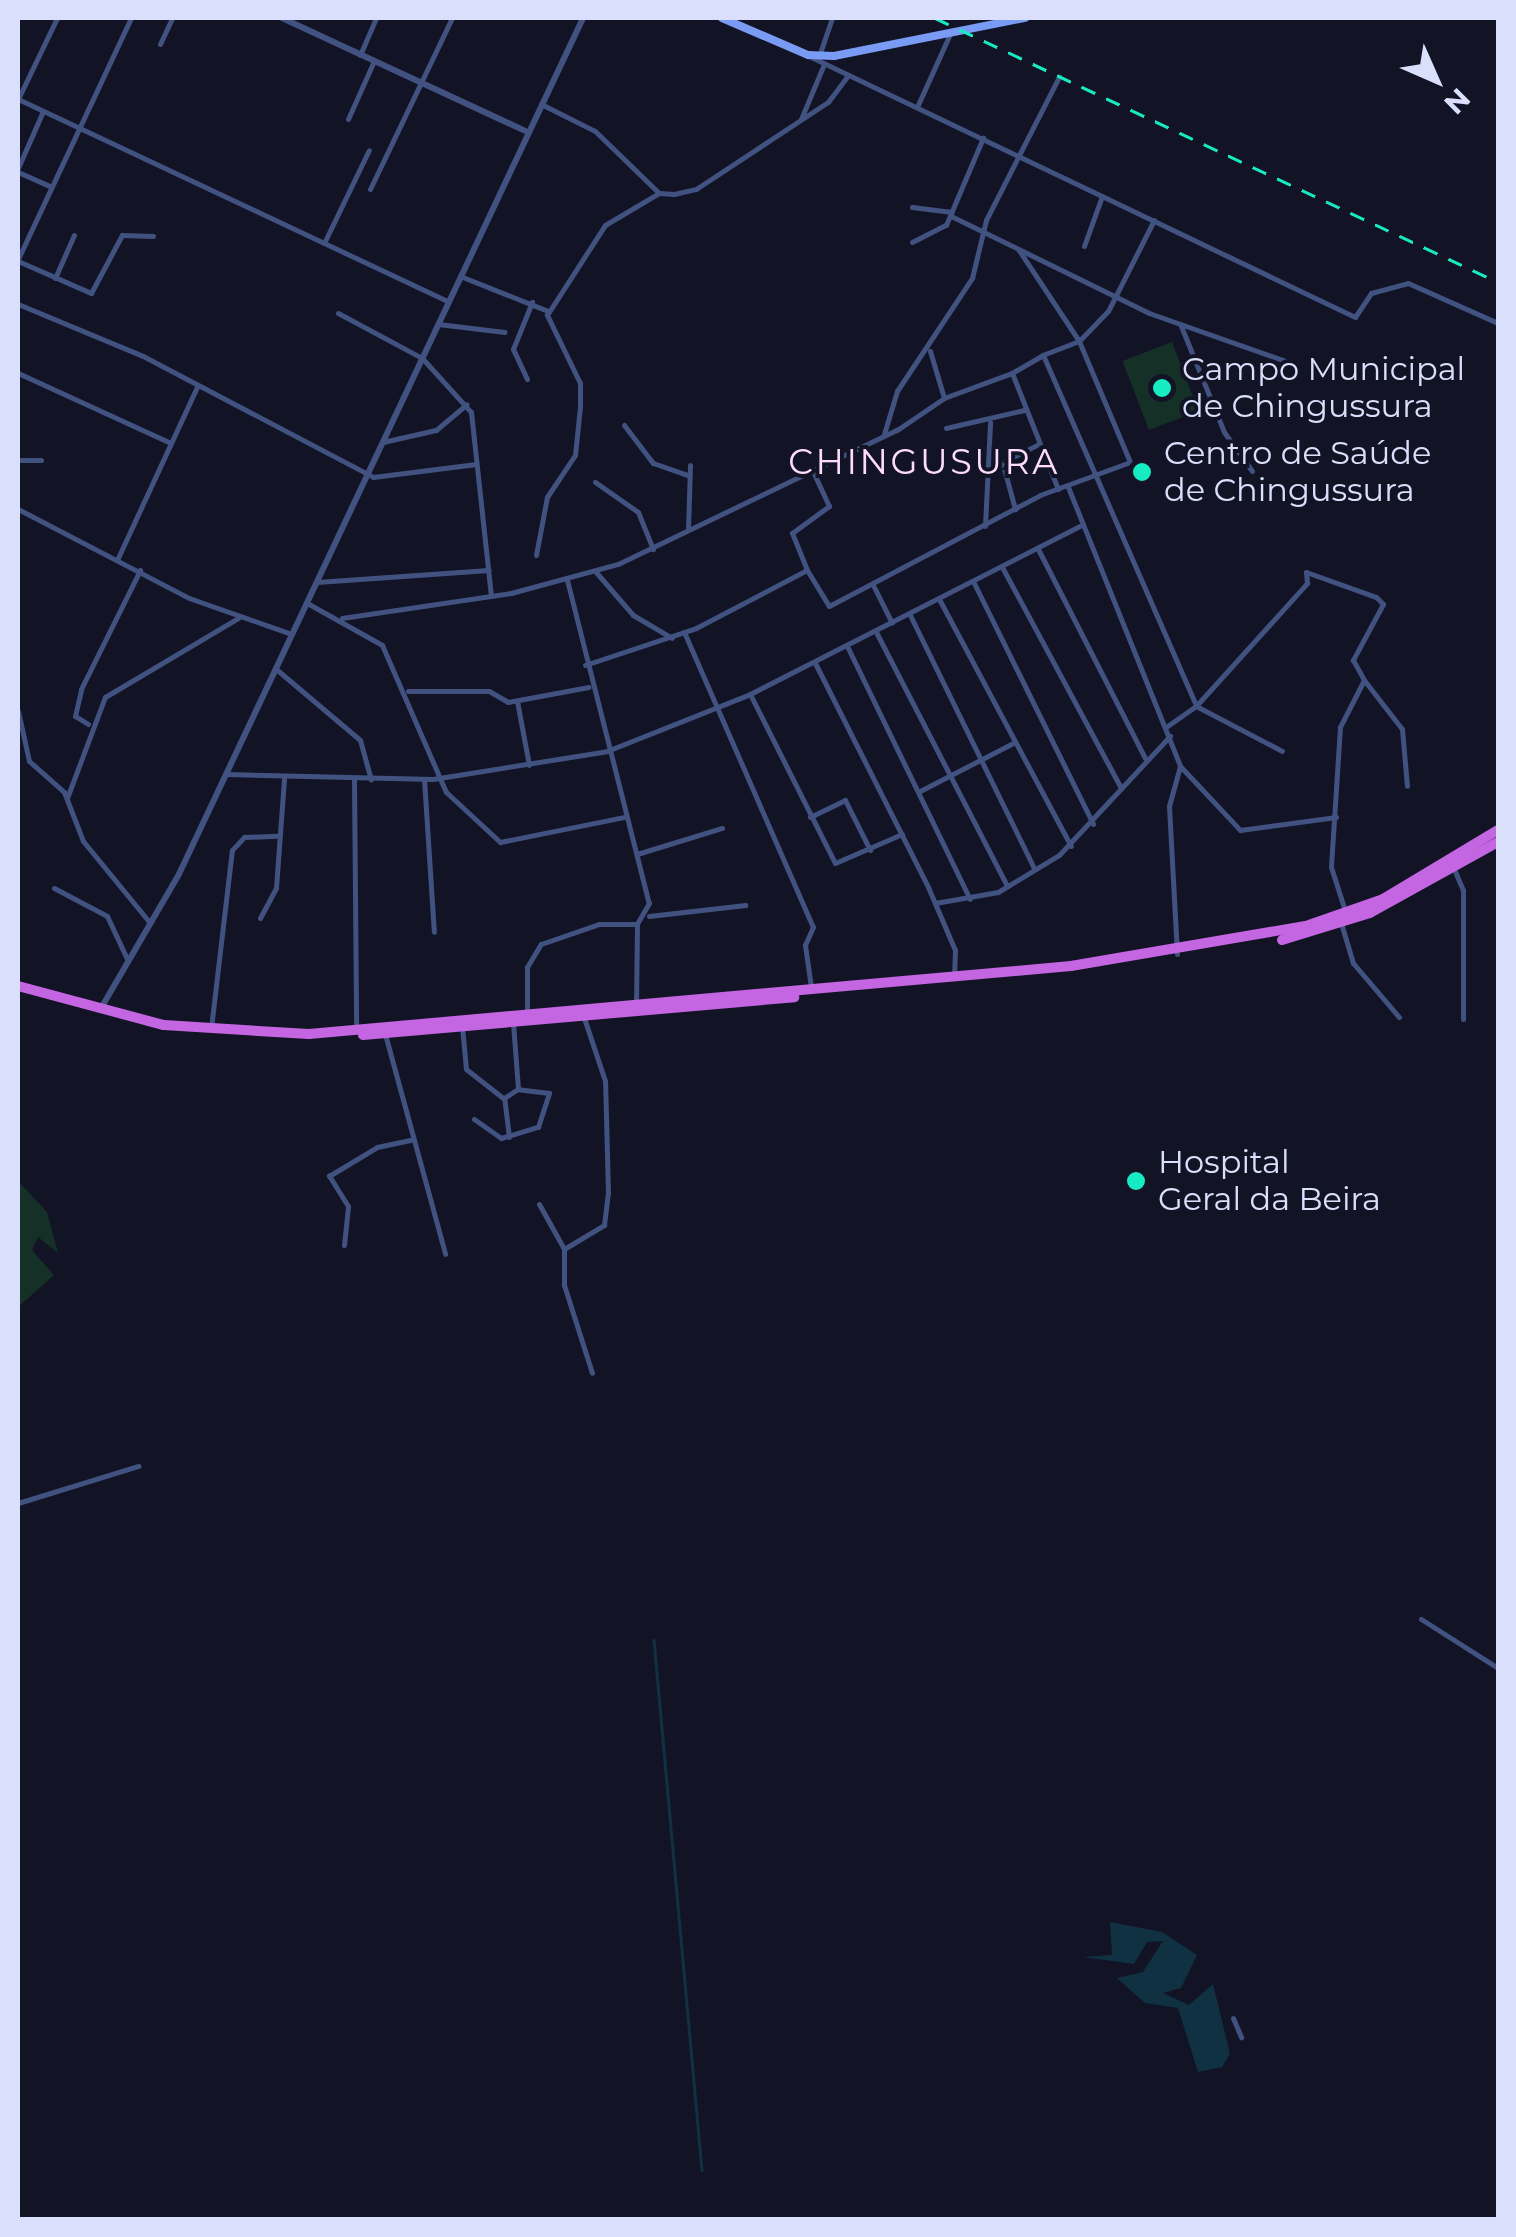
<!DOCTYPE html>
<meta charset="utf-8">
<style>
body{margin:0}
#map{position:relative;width:1516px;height:2237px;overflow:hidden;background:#121426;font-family:Montserrat,sans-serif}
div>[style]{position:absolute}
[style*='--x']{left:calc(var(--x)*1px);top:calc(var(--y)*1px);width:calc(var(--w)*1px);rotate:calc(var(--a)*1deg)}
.green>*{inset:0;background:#153027;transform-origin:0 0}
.water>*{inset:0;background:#0f3142}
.stream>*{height:2.5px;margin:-1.25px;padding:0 1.25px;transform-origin:1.25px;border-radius:1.25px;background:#0f3142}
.minor>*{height:5px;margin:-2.5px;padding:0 2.5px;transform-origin:2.5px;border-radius:2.5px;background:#415281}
.tertiary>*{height:6px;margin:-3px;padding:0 3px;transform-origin:3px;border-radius:3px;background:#415281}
.secondary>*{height:8px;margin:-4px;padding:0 4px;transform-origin:4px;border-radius:4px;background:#7a9bf3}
.trunk>*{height:10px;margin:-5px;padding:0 5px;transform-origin:5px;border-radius:5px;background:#c466e2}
.rail>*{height:2.5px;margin-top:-1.25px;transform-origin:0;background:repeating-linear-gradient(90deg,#17ebc1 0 15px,transparent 0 27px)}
.dots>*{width:28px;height:28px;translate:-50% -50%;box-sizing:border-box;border:5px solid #121426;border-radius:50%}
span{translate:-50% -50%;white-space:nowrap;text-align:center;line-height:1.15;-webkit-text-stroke:8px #121426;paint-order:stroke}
.poi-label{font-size:32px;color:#dae0fc}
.left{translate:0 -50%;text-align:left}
.neighbourhood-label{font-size:35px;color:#fcdcfa;letter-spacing:2.5px}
.frame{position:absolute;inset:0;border:20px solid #dae0fc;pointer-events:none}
.north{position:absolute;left:1386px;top:30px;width:100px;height:100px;-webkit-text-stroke:8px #121426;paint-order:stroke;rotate:135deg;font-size:28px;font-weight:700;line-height:40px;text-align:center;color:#dae0fc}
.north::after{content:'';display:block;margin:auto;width:35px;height:45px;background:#dae0fc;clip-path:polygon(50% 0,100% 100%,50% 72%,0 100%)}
</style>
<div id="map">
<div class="green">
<i style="left:1172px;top:342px;width:74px;height:53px;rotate:69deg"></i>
<i style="clip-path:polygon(18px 1181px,47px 1212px,58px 1253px,38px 1237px,32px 1250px,54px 1275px,18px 1307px)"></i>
</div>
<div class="water">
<i style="clip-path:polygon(1110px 1922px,1162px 1932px,1197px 1955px,1181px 1988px,1163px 1993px,1189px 2005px,1213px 1984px,1230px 2054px,1222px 2067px,1198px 2072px,1178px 2008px,1145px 2003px,1117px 1978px,1143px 1972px,1163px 1941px,1147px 1942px,1134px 1964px,1083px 1957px,1112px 1955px)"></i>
</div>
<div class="stream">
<i style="--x:654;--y:1640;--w:532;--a:84.83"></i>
</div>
<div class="minor">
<i style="--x:160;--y:44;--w:29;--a:-65"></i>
<i style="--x:360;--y:55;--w:40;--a:-66.6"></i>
<i style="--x:819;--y:56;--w:40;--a:-71.1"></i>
<i style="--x:811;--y:57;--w:603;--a:25.55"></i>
<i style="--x:1355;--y:317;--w:29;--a:-56"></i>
<i style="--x:1371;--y:293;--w:38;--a:-15"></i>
<i style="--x:1408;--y:283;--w:98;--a:24"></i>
<i style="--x:18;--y:99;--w:475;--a:25.2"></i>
<i style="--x:18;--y:99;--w:90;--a:-64.3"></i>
<i style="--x:541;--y:104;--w:60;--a:26.6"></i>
<i style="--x:595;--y:131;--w:89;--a:44.1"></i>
<i style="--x:659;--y:193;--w:15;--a:4"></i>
<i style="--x:674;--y:194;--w:23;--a:-13"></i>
<i style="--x:696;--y:189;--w:158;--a:-33.4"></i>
<i style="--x:828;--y:102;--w:34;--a:-53"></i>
<i style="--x:917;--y:107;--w:80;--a:-65.7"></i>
<i style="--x:348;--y:119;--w:64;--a:-65.9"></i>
<i style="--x:801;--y:119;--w:60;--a:-67.3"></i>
<i style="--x:18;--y:168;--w:62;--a:-66.3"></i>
<i style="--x:18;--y:172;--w:36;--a:24"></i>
<i style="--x:370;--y:189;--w:190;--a:-64.4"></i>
<i style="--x:912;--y:207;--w:40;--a:7.1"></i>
<i style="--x:951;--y:216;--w:220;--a:26.1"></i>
<i style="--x:1149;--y:313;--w:154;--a:19.4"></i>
<i style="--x:1154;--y:220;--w:102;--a:116.8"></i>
<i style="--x:1108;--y:311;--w:42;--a:134"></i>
<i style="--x:1079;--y:341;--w:39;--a:159"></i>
<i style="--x:1043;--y:355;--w:383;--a:66.4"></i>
<i style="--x:1196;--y:706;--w:97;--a:27.6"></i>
<i style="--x:912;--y:242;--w:38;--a:-27"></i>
<i style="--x:946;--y:225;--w:95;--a:-67"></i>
<i style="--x:324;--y:243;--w:103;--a:-64.2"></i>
<i style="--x:1084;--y:246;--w:53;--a:-70.2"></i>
<i style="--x:18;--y:259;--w:266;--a:-64.9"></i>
<i style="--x:18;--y:261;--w:80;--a:23.7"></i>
<i style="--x:91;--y:293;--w:66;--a:-61.9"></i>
<i style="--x:122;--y:235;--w:31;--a:2"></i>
<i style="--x:460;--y:276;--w:95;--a:21.7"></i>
<i style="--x:55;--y:278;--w:47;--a:-66.2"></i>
<i style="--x:18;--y:304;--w:135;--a:22.6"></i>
<i style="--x:143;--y:356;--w:260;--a:27.7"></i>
<i style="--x:373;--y:477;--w:104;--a:-7.2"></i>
<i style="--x:338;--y:313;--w:95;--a:28.2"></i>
<i style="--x:422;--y:358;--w:73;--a:47.8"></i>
<i style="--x:471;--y:412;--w:185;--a:83.8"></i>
<i style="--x:438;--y:324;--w:67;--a:6.8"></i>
<i style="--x:1181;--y:326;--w:114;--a:67.9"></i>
<i style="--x:1224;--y:432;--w:48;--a:54.3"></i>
<i style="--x:930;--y:351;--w:49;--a:73.4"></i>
<i style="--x:1043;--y:355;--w:36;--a:150"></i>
<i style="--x:1012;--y:373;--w:125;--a:68.4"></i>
<i style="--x:18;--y:373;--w:168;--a:24.6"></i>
<i style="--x:527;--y:379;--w:33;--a:-115"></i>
<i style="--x:513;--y:349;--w:51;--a:-68"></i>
<i style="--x:624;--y:425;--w:48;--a:52.7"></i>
<i style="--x:653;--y:463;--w:37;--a:19"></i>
<i style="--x:946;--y:428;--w:80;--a:-13"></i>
<i style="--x:884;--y:434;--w:45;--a:-73.2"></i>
<i style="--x:897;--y:391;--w:136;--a:-56.4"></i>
<i style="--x:972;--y:278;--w:60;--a:-76.4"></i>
<i style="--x:986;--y:220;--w:161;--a:-63"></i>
<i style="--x:383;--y:442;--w:54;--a:-12.8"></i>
<i style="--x:436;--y:430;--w:40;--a:-40"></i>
<i style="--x:18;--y:460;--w:23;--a:0"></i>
<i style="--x:1003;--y:465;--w:46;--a:74.7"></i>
<i style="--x:985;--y:471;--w:60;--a:-26.6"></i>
<i style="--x:595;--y:482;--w:52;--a:34.9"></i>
<i style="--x:638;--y:512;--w:40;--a:68"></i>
<i style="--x:1068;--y:487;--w:301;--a:68.1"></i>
<i style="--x:1180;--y:766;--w:88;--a:46.8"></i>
<i style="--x:1240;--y:830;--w:97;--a:-7.7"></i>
<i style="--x:18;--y:509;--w:193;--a:27.5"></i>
<i style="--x:189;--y:598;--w:109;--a:19.3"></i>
<i style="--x:985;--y:526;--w:104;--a:-87.2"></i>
<i style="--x:688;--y:530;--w:65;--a:-88.2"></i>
<i style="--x:1038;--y:549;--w:235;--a:62.9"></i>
<i style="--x:536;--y:555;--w:59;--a:-79.3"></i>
<i style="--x:547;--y:497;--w:50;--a:-56.3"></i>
<i style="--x:575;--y:455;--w:48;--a:-84.1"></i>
<i style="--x:580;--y:407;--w:24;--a:-90"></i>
<i style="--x:580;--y:383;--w:76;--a:-115.9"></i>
<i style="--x:547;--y:315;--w:107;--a:-57.2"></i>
<i style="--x:605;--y:225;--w:63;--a:-30.7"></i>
<i style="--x:117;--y:560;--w:191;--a:-65.2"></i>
<i style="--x:1002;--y:567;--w:251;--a:61.7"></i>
<i style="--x:807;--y:570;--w:42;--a:58.6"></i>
<i style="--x:829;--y:606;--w:238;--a:-27.7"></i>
<i style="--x:1040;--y:495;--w:96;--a:-20.1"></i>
<i style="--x:1130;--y:462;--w:131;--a:-112.9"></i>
<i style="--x:1079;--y:341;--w:110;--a:-123.5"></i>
<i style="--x:595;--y:571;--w:58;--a:49.2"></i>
<i style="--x:633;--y:615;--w:45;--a:30.5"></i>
<i style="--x:567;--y:580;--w:333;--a:75.8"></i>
<i style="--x:649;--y:903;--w:24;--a:120"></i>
<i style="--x:637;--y:924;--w:78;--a:90.7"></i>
<i style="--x:973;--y:581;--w:271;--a:63.7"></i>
<i style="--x:317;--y:582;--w:172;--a:-4"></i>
<i style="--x:873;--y:585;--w:42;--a:63.4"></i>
<i style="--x:939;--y:599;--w:280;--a:61.9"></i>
<i style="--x:307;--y:603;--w:86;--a:29.2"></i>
<i style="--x:382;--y:645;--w:160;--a:66.5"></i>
<i style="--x:446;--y:792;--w:74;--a:42.8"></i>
<i style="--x:500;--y:842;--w:126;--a:-11.4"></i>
<i style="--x:910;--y:615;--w:282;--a:63.9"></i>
<i style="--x:342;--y:618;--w:171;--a:-8.4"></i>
<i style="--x:511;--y:593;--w:111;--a:-15.2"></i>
<i style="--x:618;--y:564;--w:310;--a:-25.7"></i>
<i style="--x:897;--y:430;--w:57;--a:-34.2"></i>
<i style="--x:944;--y:398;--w:72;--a:-20.2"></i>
<i style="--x:684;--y:632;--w:322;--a:66.4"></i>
<i style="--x:813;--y:927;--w:20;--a:114"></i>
<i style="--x:805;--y:945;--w:42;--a:81.9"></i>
<i style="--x:876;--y:632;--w:286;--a:62.7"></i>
<i style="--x:847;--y:646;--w:281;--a:64.1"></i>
<i style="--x:815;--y:663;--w:251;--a:63.2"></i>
<i style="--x:928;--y:887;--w:69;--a:66.8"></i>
<i style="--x:955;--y:950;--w:26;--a:92"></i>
<i style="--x:585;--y:665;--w:117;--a:-18.4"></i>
<i style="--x:696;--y:628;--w:125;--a:-27.6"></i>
<i style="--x:807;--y:570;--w:40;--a:-112"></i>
<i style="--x:792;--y:533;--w:46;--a:-36.1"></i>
<i style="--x:829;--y:506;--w:38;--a:-115"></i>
<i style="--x:276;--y:669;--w:110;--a:40.2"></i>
<i style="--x:360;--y:740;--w:41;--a:74.6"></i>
<i style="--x:1364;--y:680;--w:62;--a:52.2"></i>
<i style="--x:1402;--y:729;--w:57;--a:85"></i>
<i style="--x:408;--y:691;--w:81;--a:0"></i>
<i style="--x:489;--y:691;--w:22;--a:30"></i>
<i style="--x:508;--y:702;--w:82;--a:-10.5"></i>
<i style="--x:750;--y:694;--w:189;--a:63.3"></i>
<i style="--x:835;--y:863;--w:73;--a:-23.4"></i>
<i style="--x:517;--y:701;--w:65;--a:79.4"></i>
<i style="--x:18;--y:711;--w:51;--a:77.6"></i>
<i style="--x:29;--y:761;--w:47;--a:41.5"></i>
<i style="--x:64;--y:792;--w:53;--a:68.8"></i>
<i style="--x:83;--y:841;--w:106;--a:50.7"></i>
<i style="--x:88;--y:724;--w:15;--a:-148"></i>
<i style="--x:75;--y:716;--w:28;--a:-77"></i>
<i style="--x:81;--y:689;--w:133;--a:-63.6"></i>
<i style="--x:1166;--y:727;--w:37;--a:-35"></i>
<i style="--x:1196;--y:706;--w:166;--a:-47.9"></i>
<i style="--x:1307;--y:583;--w:11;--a:-95"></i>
<i style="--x:1306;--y:572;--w:74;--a:19.7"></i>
<i style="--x:1376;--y:597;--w:10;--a:45"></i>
<i style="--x:1383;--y:604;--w:64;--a:118.2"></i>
<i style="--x:1353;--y:660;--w:23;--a:61"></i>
<i style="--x:1364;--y:680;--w:53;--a:117.1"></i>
<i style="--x:1340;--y:727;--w:140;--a:93.7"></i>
<i style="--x:1331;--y:867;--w:46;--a:72.3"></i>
<i style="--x:226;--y:774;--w:207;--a:1.4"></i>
<i style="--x:433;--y:779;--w:176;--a:-9.1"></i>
<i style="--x:607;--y:751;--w:154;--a:-21.7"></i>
<i style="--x:750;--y:694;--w:370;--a:-27"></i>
<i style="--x:424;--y:779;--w:153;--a:86.3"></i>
<i style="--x:354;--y:780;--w:249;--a:89.5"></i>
<i style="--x:920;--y:791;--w:107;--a:-27.3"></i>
<i style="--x:67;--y:798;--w:108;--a:-69.4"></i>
<i style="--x:105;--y:697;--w:155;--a:-30.7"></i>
<i style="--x:810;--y:817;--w:39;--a:-26"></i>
<i style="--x:845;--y:800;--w:56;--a:63.4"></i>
<i style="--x:637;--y:854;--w:89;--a:-17"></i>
<i style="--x:1454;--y:869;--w:23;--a:67"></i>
<i style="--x:1463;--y:890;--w:129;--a:90"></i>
<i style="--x:54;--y:888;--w:60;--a:27.8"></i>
<i style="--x:107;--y:916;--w:50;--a:65"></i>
<i style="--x:935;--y:903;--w:64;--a:-9.9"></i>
<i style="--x:998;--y:892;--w:71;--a:-31.2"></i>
<i style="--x:1059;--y:855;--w:163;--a:-47"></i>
<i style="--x:649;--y:916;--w:97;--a:-6.5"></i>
<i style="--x:260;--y:918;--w:34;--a:-62"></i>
<i style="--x:276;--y:888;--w:110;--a:-85.8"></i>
<i style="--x:1341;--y:923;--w:42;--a:73.3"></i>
<i style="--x:1353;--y:963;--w:71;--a:49.6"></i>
<i style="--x:1177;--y:954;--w:148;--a:-93.1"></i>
<i style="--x:1169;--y:806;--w:41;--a:-74.6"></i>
<i style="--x:527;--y:1011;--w:44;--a:-90"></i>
<i style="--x:527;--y:967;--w:27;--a:-59"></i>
<i style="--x:541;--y:944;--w:61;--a:-19"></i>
<i style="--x:599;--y:924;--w:38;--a:0"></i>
<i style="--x:462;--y:1026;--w:43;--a:84.7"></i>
<i style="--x:466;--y:1069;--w:47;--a:38.1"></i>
<i style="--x:211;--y:1028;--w:179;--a:-83.3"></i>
<i style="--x:232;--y:850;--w:18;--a:-47"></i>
<i style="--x:244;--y:837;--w:33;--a:-2"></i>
<i style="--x:385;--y:1034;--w:228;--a:74.7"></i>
<i style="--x:474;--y:1119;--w:33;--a:35"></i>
<i style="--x:501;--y:1138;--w:39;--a:-17"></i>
<i style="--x:538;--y:1127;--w:36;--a:-72"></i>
<i style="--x:549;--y:1093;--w:31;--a:-173"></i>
<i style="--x:509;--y:1137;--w:39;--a:-97"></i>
<i style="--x:504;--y:1098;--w:17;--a:-33"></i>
<i style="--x:518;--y:1089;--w:67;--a:-94.3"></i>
<i style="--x:539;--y:1204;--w:51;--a:60.9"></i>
<i style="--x:564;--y:1249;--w:36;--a:90"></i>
<i style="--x:564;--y:1285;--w:92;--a:72.3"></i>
<i style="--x:344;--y:1245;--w:39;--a:-84"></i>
<i style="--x:348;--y:1206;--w:36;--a:-122"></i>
<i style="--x:329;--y:1176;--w:56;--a:-31.1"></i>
<i style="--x:377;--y:1147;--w:34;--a:-12"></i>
<i style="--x:564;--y:1249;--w:47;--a:-31"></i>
<i style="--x:604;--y:1225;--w:32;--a:-83"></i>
<i style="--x:608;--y:1193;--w:112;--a:-91.5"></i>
<i style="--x:605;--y:1081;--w:66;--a:-108.4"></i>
<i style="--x:18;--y:1503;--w:126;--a:-17.1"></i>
<i style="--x:1421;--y:1619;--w:91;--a:32.5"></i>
<i style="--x:1233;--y:2018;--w:21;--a:67"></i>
</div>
<div class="tertiary">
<i style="--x:282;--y:18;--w:271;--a:24.9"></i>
<i style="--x:100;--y:1010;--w:157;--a:-59.8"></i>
<i style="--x:179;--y:874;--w:947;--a:-64.73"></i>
</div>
<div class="secondary">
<i style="--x:722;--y:18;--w:94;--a:23.3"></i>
<i style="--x:808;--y:55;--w:26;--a:2"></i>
<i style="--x:834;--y:56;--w:195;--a:-11.3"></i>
</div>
<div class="trunk">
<i style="--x:1282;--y:940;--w:92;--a:-17.1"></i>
<i style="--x:1370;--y:913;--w:146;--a:-29"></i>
<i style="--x:18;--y:986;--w:151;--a:15"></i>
<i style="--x:164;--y:1025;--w:145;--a:3.6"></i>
<i style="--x:309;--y:1034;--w:765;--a:-5.1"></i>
<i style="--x:1071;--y:966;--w:238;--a:-9.7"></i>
<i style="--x:1306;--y:926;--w:82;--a:-19.3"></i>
<i style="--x:1383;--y:899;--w:134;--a:-31"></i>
<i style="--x:363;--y:1035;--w:433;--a:-5"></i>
</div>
<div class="rail">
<i style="--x:935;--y:18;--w:622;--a:25.12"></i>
</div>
<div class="dots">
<i style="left:1162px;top:388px;background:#17ebc1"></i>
<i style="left:1142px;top:472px;background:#17ebc1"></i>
<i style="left:1136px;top:1181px;background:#17ebc1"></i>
</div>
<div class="poi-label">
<span class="left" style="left:1182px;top:388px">Campo Municipal<br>de Chingussura</span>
<span class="left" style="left:1164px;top:472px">Centro de Saúde<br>de Chingussura</span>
<span class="left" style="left:1158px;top:1181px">Hospital<br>Geral da Beira</span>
</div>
<div class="neighbourhood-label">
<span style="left:924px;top:462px">CHINGUSURA</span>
</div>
<div class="frame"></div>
<div class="north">N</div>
</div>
